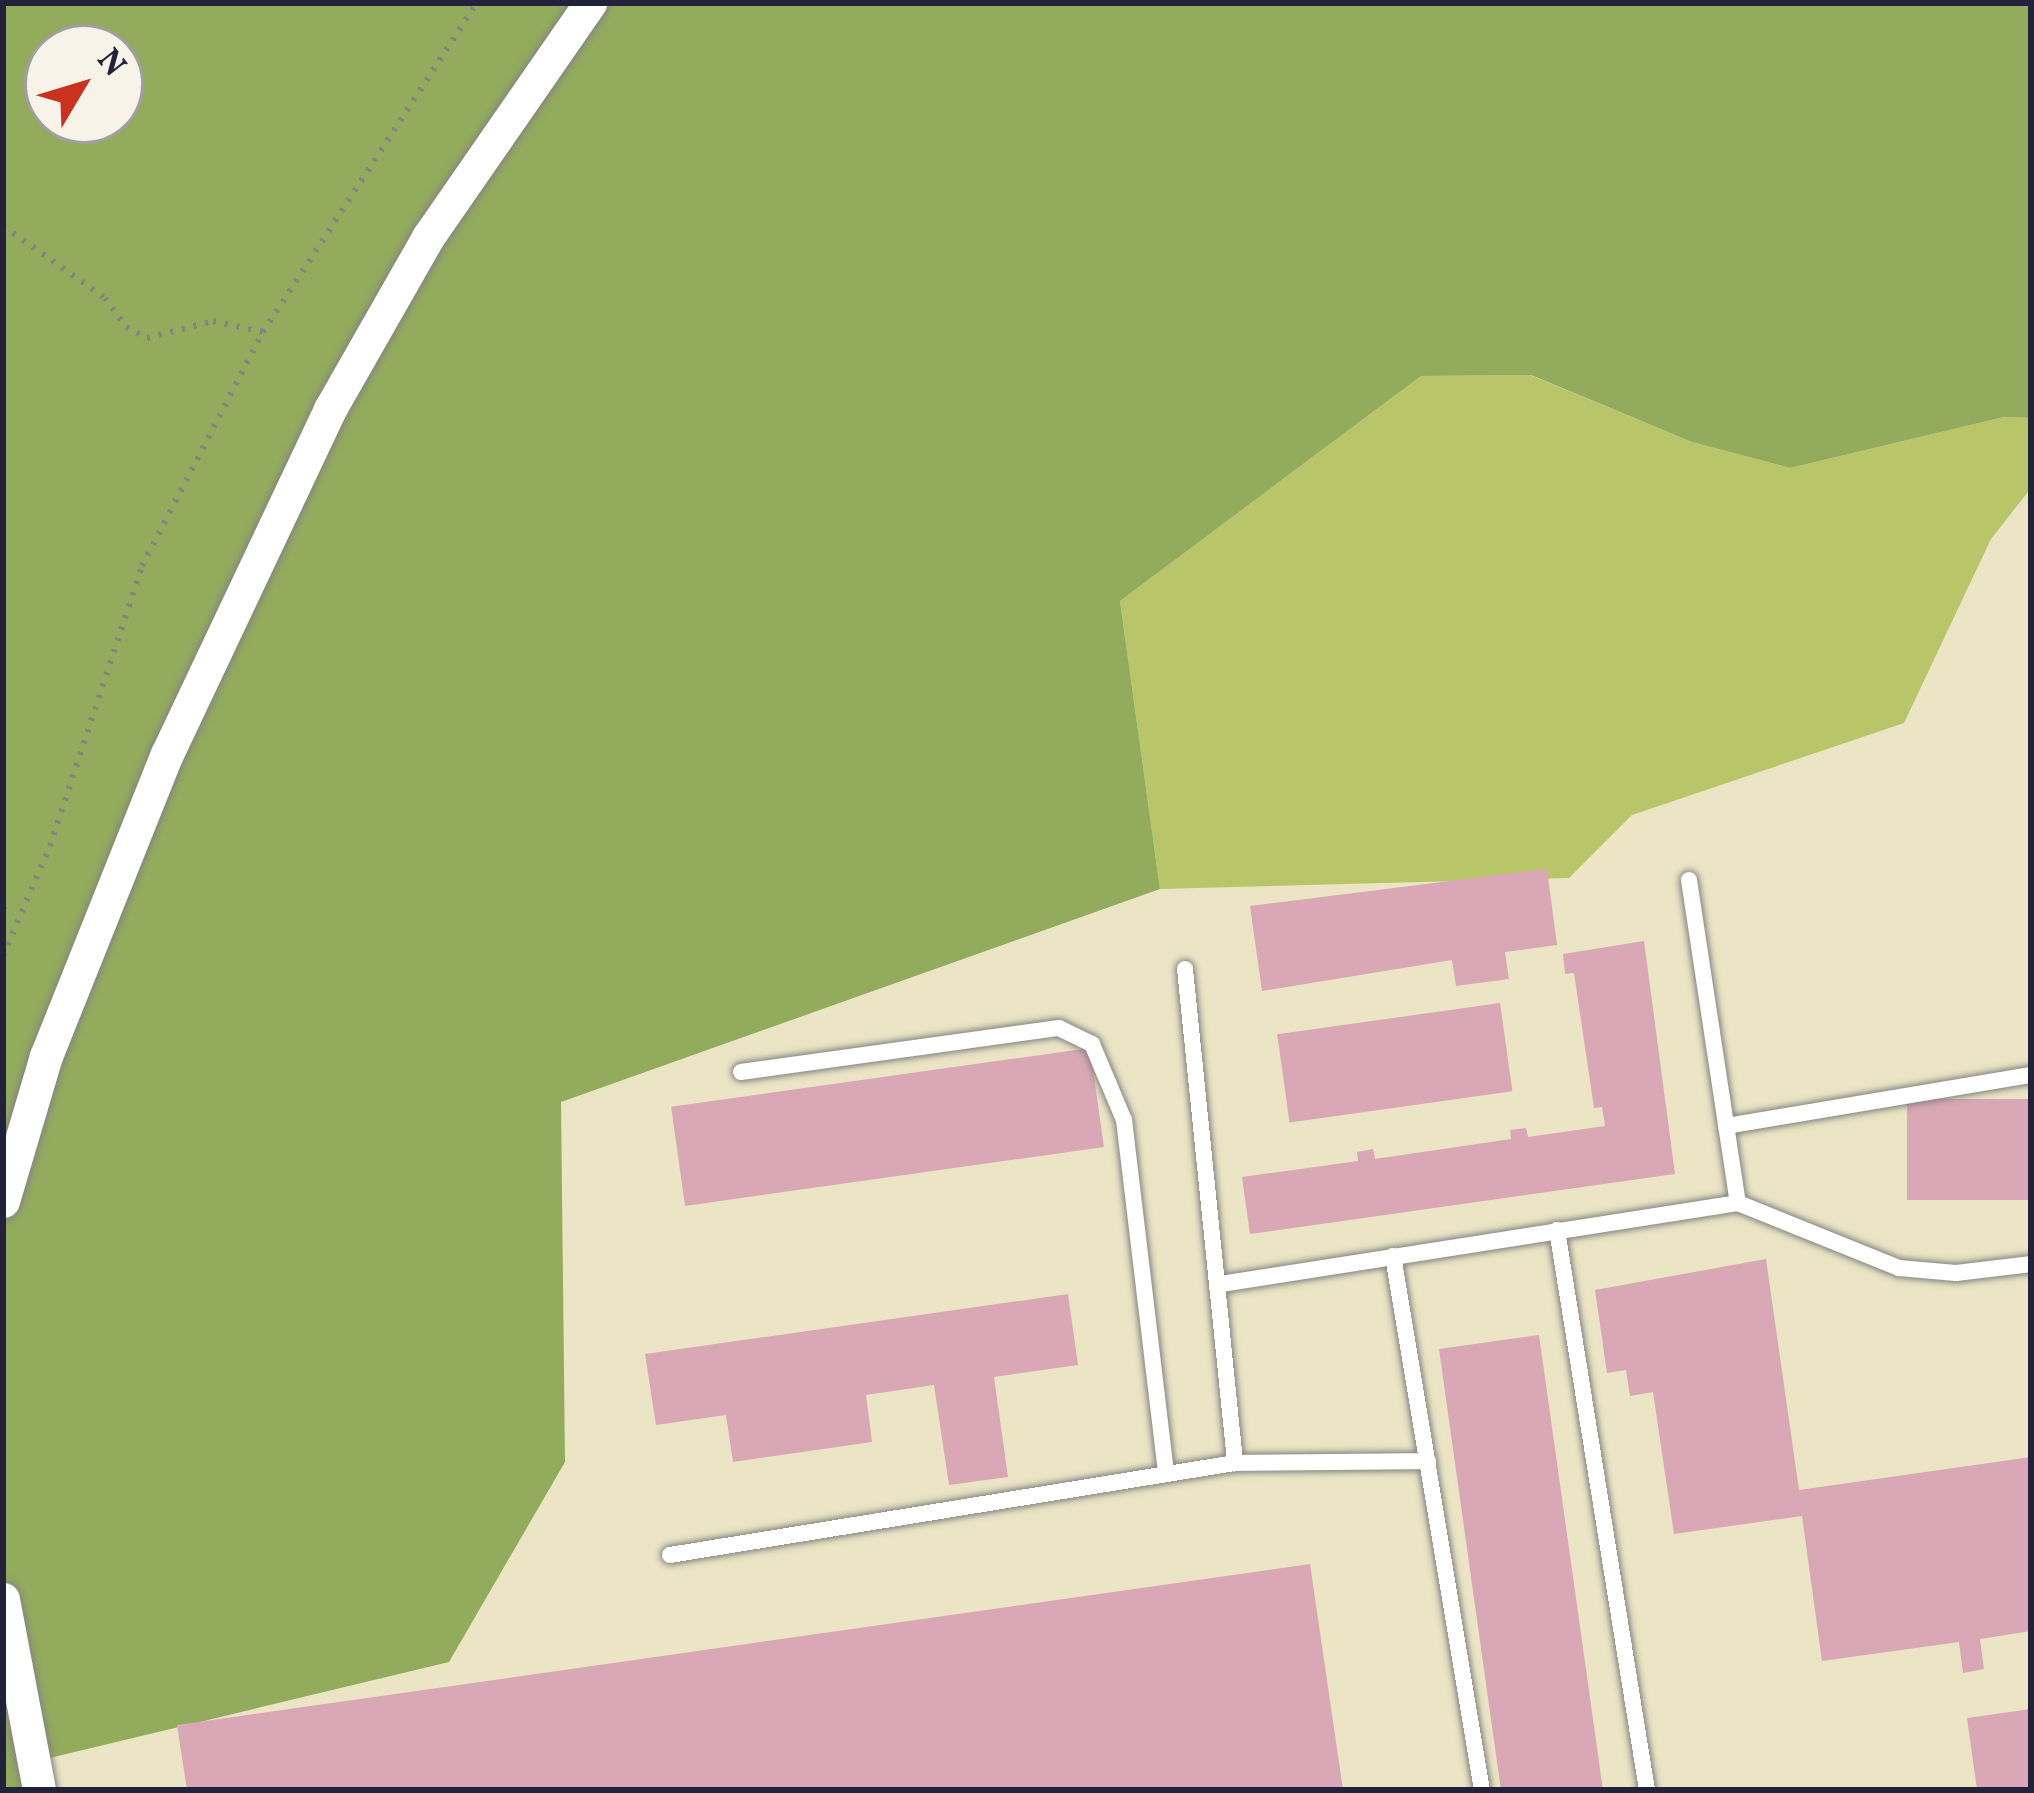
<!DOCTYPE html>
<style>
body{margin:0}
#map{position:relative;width:2034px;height:1793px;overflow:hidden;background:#ebe5c6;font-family:Vollkorn,serif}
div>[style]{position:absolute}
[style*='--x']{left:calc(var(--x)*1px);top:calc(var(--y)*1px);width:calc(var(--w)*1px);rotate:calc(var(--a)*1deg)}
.green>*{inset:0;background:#b8c669}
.forest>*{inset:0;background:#92ab5d}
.building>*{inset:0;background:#d9a7b5;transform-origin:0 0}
.path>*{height:6px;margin-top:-3px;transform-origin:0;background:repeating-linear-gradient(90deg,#868480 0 3px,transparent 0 12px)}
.roads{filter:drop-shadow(0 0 3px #868480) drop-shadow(0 0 3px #868480)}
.lane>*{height:16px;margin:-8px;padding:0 8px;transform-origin:8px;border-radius:8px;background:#fff}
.street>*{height:33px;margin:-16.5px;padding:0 16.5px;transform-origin:16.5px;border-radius:16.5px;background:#fff}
span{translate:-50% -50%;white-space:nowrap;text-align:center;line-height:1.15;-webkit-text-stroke:9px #f7f3e8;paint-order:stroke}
.frame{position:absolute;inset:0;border:6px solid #22223b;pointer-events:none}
.north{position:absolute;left:24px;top:24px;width:120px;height:120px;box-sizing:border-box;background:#f7f3e8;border:3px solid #a29fa3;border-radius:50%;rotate:52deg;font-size:33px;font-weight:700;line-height:48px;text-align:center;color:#22223b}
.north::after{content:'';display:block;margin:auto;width:42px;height:54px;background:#c8321e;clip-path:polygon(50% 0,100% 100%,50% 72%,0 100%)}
</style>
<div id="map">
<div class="green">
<i style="clip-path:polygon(1530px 375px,1692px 442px,1790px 468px,2004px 417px,2031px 418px,2031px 488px,1991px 539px,1904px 723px,1632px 815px,1569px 878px,1160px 889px,1120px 601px,1421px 376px)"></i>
</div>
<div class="forest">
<i style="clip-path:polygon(evenodd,3px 3px,2031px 3px,2031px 418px,2004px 417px,1790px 468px,1692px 442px,1531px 375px,1421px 376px,1120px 601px,1160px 889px,561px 1102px,565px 1462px,449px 1662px,37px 1761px,41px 1790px,3px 1790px,3px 3px,48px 48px,120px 48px,120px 120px,48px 120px,48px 48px)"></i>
</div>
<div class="building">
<i style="clip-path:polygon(1547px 869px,1557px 945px,1505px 952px,1509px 979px,1456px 986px,1452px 960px,1262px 991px,1250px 906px)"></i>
<i style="clip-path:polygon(1644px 941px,1675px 1174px,1250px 1234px,1242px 1177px,1358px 1161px,1357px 1152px,1373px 1149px,1375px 1159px,1511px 1139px,1510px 1130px,1526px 1128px,1528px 1137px,1605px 1126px,1602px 1107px,1594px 1108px,1574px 973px,1565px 974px,1563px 954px)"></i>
<i style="left:1500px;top:1003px;width:89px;height:225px;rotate:82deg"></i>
<i style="left:1090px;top:1048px;width:100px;height:423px;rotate:82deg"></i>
<i style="left:2031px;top:1099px;width:101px;height:124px;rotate:90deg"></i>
<i style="clip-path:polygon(1766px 1259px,1799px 1490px,2031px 1457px,2031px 1631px,1980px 1639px,1984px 1669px,1963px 1673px,1959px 1642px,1822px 1661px,1802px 1516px,1674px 1534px,1653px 1392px,1630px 1396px,1626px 1370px,1607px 1373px,1595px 1290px)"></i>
<i style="clip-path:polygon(1068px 1294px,1078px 1365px,994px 1377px,1008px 1477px,949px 1485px,934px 1385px,866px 1395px,872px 1442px,733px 1462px,726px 1415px,656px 1425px,645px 1354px)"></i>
<i style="left:1539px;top:1335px;width:460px;height:101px;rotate:82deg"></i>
<i style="clip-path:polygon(1310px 1564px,1343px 1790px,187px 1790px,177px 1725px)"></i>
<i style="clip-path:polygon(2031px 1709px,2031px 1790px,1977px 1790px,1967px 1718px)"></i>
</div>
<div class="path">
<i style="--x:3;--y:226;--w:125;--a:35.2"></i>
<i style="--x:105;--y:298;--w:36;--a:54"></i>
<i style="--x:126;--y:327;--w:24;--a:28"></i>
<i style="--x:147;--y:338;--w:68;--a:-14.4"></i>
<i style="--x:213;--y:321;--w:51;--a:12.4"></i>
<i style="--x:3;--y:908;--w:12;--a:42"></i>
<i style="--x:3;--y:956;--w:120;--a:-66.9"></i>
<i style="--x:50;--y:846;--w:295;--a:-71.8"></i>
<i style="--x:142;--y:566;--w:263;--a:-62.7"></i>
<i style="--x:263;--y:332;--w:392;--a:-57"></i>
</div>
<div class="roads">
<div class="lane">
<i style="--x:1689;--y:880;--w:327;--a:81.4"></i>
<i style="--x:1185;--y:969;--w:497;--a:84.2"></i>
<i style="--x:741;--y:1072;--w:321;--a:-7.9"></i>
<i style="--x:1059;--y:1028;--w:37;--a:26"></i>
<i style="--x:1092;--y:1044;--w:82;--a:67.2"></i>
<i style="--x:1124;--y:1120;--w:356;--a:83.2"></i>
<i style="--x:1726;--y:1126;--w:309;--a:-9.5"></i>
<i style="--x:1557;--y:1230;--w:567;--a:80.87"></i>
<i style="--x:1393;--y:1256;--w:541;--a:80.54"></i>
<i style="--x:1221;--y:1284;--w:523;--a:-8.9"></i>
<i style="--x:1738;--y:1203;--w:174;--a:22"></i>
<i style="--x:1899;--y:1268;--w:57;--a:5"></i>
<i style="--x:1956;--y:1273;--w:76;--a:-6.8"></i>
<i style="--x:670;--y:1555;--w:572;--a:-9.25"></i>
<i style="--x:1235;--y:1463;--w:193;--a:-0.6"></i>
</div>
<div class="street">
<i style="--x:3;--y:1201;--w:151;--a:-73.5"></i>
<i style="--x:46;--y:1056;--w:325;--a:-68.2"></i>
<i style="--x:167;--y:754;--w:382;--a:-64.7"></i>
<i style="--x:330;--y:409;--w:198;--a:-60.3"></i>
<i style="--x:428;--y:237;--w:285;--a:-55.3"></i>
<i style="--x:3;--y:1599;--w:194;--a:79.3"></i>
</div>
</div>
<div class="frame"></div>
<div class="north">N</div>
</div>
